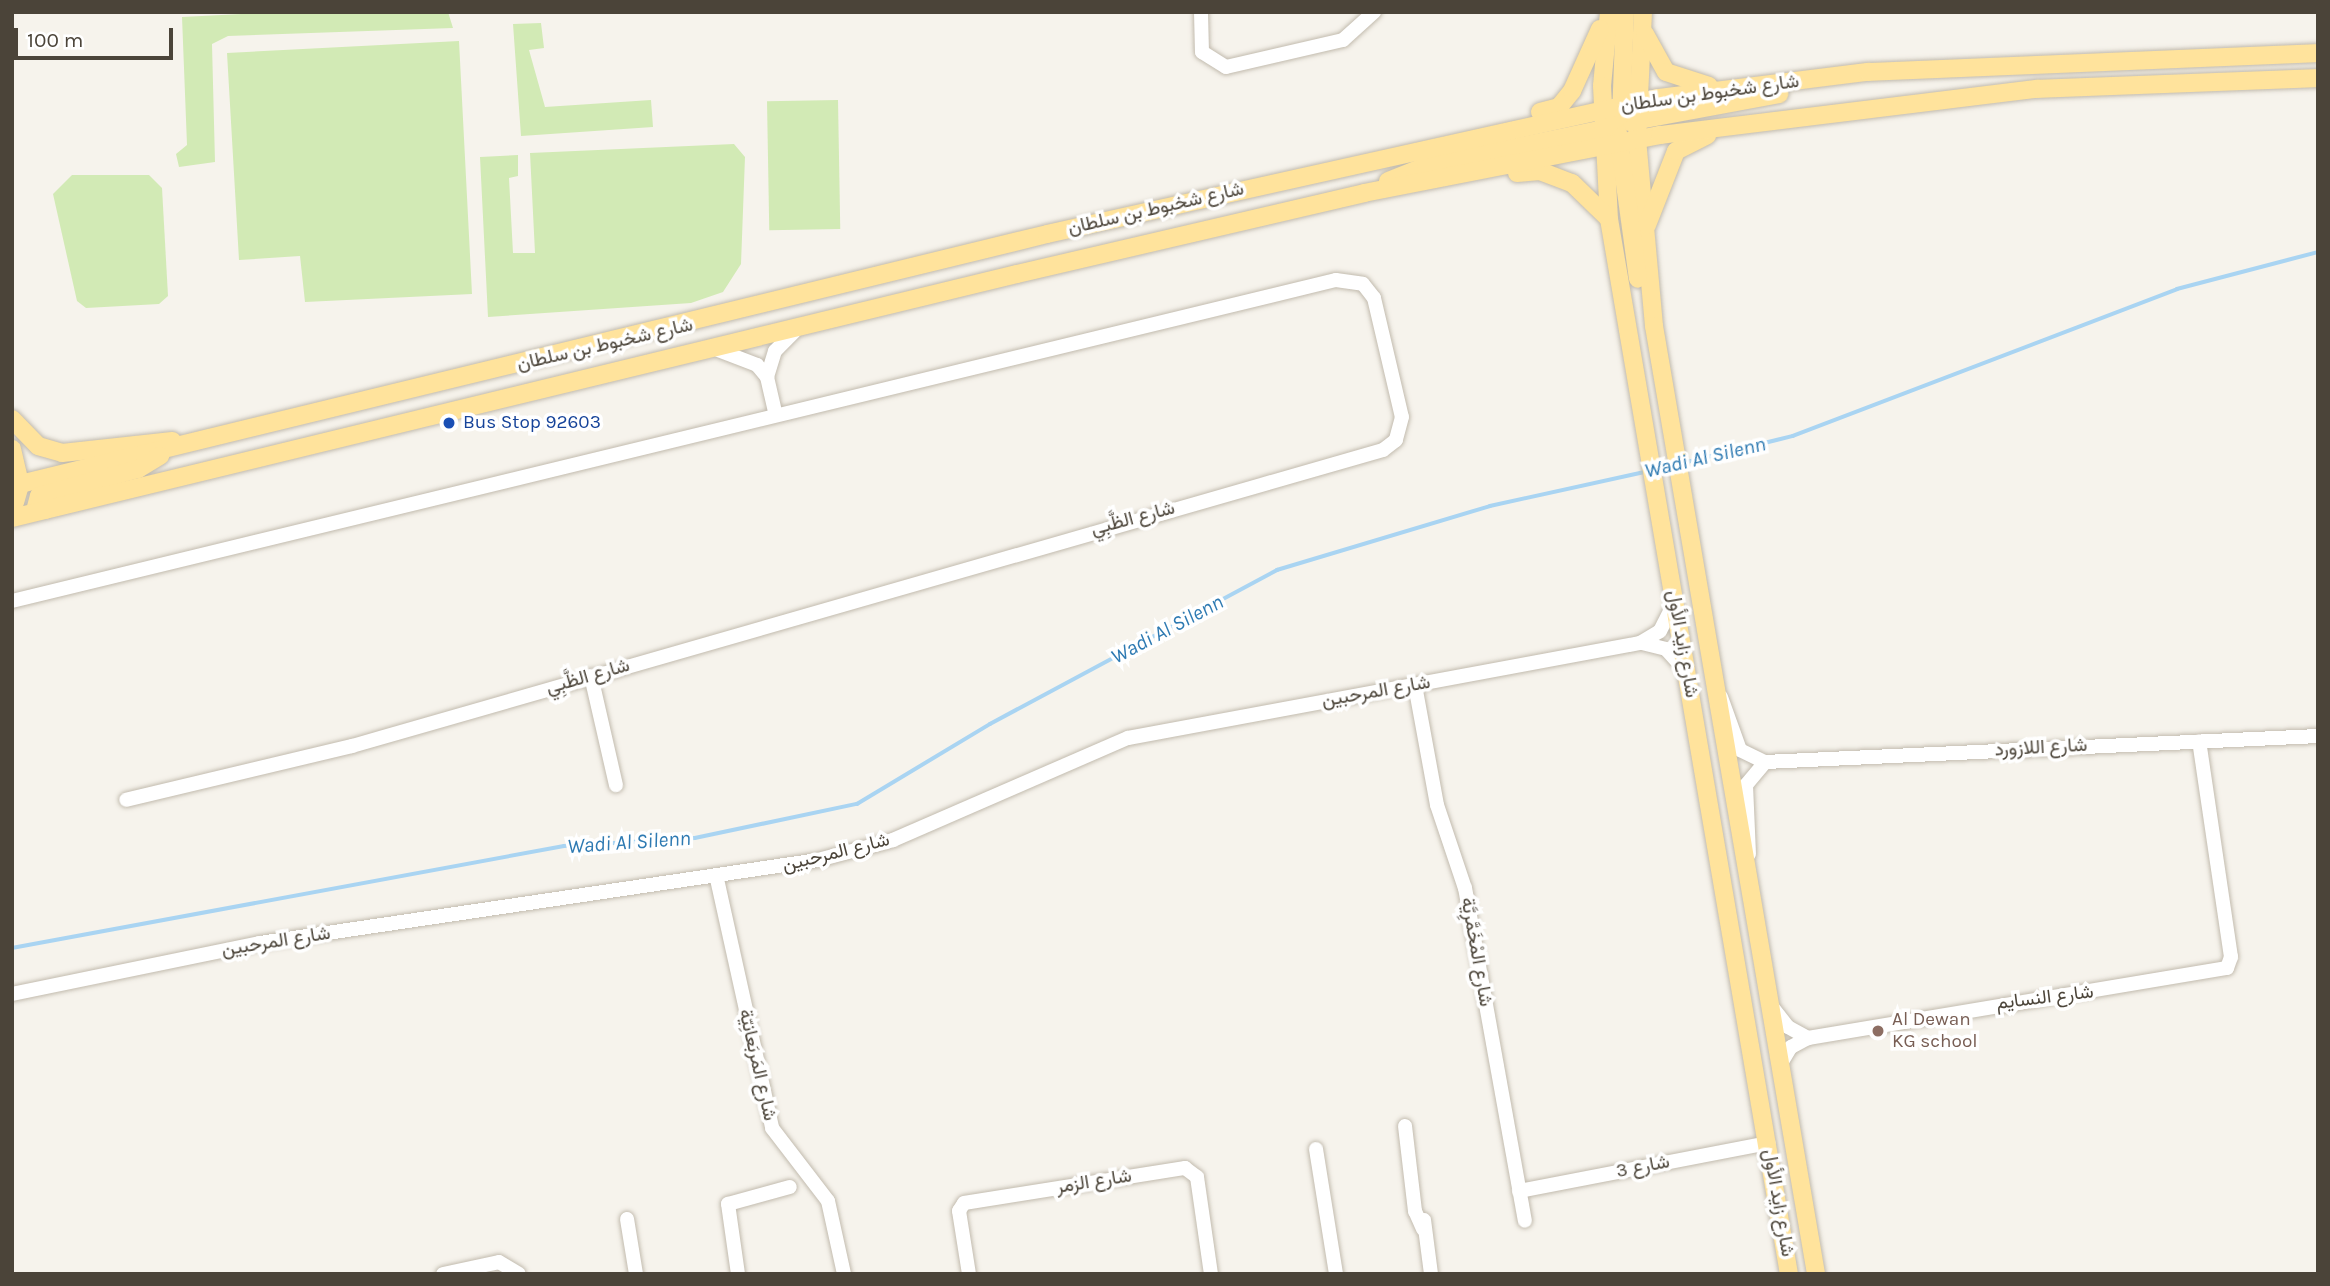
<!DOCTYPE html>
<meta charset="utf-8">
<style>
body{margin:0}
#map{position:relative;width:2330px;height:1286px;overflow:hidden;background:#f6f3ec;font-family:Karla,Vazirmatn,sans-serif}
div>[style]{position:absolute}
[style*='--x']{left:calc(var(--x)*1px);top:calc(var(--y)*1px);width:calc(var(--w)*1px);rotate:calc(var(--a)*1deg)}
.green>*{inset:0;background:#d2eab5;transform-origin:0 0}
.stream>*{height:3.5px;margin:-1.75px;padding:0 1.75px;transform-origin:1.75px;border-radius:1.75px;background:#a9d4f2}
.roads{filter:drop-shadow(0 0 2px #c2bbae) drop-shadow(0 0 2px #c2bbae)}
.minor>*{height:14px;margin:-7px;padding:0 7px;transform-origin:7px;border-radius:7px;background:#fff}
.major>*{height:18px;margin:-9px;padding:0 9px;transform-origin:9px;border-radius:9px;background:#ffe39c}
.dots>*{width:19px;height:19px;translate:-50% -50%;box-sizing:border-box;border:4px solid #fff;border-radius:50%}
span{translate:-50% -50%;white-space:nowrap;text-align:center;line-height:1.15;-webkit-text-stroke:7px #fff;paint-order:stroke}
.street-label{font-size:19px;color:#4b4439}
.transit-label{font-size:19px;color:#164399}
.left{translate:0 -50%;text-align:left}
.education-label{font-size:19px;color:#785e54}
.water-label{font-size:21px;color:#2e7ab2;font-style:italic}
.frame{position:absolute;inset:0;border:14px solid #4b4439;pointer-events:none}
.scale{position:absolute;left:14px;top:28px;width:159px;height:32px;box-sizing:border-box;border:4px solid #4b4439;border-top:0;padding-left:9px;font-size:21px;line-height:24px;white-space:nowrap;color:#4b4439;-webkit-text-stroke:5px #fff;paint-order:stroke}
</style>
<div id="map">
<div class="green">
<i style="clip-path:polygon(278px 12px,448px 12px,453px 28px,228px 36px,212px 44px,215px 162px,179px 167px,176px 154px,187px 145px,182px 17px)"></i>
<i style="clip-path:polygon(541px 23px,544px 48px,529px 50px,545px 107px,651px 100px,653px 127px,521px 136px,513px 24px)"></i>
<i style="clip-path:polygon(459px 41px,472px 294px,305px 302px,300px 256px,239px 260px,227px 53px)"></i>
<i style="left:838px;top:100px;width:129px;height:71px;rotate:89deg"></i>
<i style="clip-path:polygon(734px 144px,745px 157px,741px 264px,723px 292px,691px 303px,488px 317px,480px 157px,518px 155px,518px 176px,509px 178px,513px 253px,535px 253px,530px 153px)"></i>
<i style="clip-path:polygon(72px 175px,149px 175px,162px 188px,168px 296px,159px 304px,86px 308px,77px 301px,53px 194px)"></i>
</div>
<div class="stream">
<i style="--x:1683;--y:463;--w:113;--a:-13.8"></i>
<i style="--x:1793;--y:436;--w:411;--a:-20.9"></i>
<i style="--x:2177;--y:289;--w:146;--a:-14.7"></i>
<i style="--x:1656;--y:469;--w:16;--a:-14"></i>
<i style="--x:12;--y:948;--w:561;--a:-10.47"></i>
<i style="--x:564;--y:846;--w:131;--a:-3.5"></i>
<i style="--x:695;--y:838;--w:166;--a:-11.9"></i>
<i style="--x:857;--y:804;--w:155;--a:-31"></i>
<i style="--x:990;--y:724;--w:326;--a:-28.2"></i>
<i style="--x:1277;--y:570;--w:222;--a:-16.7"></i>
<i style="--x:1490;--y:506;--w:159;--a:-12.4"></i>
</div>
<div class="roads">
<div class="minor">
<i style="--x:1201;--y:12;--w:40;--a:88.6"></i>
<i style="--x:1202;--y:52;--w:28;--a:32"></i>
<i style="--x:1226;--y:67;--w:120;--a:-13"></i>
<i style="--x:1343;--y:40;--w:42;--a:-42.1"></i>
<i style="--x:718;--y:350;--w:42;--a:21"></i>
<i style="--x:757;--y:365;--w:16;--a:50"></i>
<i style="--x:767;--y:377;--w:39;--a:77"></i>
<i style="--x:767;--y:377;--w:27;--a:-73"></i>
<i style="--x:775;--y:351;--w:27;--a:-45"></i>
<i style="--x:12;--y:601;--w:1362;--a:-13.63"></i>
<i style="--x:1336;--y:280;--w:27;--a:8"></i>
<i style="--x:1363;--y:284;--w:18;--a:52"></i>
<i style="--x:1374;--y:298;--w:122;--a:76.8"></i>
<i style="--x:1402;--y:417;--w:24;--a:105"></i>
<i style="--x:1396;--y:440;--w:16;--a:142"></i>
<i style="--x:1383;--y:450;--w:1073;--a:163.98"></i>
<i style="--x:352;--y:746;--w:232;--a:166.6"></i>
<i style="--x:1642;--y:643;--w:25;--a:14"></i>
<i style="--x:1666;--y:649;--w:27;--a:48"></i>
<i style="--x:591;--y:676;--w:112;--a:77.1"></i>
<i style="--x:1415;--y:685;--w:122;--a:79.6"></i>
<i style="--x:1437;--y:805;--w:88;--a:71.4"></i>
<i style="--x:1465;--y:888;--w:338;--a:79.8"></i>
<i style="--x:1721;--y:697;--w:56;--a:70.3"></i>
<i style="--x:1740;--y:750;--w:28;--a:26"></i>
<i style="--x:1765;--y:762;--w:554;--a:-2.69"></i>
<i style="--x:1749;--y:854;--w:69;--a:-92.5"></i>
<i style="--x:1746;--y:785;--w:30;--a:-50"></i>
<i style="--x:717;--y:879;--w:255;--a:77.5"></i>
<i style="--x:772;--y:1128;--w:92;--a:52.5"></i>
<i style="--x:828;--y:1201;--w:75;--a:77.6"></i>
<i style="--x:12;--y:994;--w:253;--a:-11.6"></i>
<i style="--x:260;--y:943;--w:564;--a:-8.46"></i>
<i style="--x:818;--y:860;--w:78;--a:-14.9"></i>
<i style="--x:893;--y:840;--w:256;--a:-23.5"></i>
<i style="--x:1128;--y:738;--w:521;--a:-10.51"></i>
<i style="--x:1640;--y:643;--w:23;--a:-31"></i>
<i style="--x:1660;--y:631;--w:30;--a:-63"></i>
<i style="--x:1773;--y:1008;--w:24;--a:52"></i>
<i style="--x:1788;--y:1027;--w:23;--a:29"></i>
<i style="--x:1780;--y:1065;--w:21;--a:-59"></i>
<i style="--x:1791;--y:1047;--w:19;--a:-28"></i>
<i style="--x:1808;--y:1038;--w:425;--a:-9.5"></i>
<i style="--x:2227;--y:968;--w:12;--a:-70"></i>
<i style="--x:2231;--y:957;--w:218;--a:-98.4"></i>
<i style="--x:1405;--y:1126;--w:86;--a:83.3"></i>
<i style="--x:1415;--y:1211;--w:20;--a:66"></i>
<i style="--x:1316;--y:1149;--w:127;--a:80.9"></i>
<i style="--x:1519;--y:1191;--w:254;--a:-10.9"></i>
<i style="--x:627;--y:1219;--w:56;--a:80.7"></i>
<i style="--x:1424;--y:1220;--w:54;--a:82.6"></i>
<i style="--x:443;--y:1274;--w:57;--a:-12.1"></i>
<i style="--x:499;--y:1262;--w:23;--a:31"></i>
<i style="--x:738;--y:1274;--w:71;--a:-98.1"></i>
<i style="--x:728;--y:1204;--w:64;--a:-15.3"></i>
<i style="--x:969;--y:1274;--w:64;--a:-99"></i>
<i style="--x:959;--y:1211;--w:9;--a:-58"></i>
<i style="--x:964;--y:1203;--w:224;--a:-9"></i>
<i style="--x:1185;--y:1168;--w:15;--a:37"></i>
<i style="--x:1197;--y:1177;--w:98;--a:81.8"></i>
</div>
<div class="major">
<i style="--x:1609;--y:12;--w:74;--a:95.4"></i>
<i style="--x:1602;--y:86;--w:133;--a:87"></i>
<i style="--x:1609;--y:219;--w:1070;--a:80.32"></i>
<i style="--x:1643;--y:12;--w:127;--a:92.7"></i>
<i style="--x:1637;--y:139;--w:188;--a:84.8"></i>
<i style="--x:1654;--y:326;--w:962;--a:80.3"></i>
<i style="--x:1645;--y:34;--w:43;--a:61.1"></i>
<i style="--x:1666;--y:72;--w:45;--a:18"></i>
<i style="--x:1540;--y:112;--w:20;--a:-15"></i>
<i style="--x:1559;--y:107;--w:21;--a:-51"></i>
<i style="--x:1572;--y:91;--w:68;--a:-65.7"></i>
<i style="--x:1621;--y:116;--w:104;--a:-87.8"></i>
<i style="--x:1628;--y:122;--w:154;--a:-10.5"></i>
<i style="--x:1618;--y:133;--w:147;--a:82.2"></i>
<i style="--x:1517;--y:173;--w:23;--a:-5"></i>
<i style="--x:1540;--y:171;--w:34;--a:21"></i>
<i style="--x:1572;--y:183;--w:50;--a:44.2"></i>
<i style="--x:1388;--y:181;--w:41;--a:-21.5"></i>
<i style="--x:1426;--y:166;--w:181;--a:-11.8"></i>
<i style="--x:1603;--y:129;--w:43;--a:-38.5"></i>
<i style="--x:1647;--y:225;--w:79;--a:-68.6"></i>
<i style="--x:1676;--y:151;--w:35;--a:-27"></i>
<i style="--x:12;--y:419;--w:37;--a:46"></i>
<i style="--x:38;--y:446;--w:25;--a:16"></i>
<i style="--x:62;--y:453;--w:111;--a:-6.2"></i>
<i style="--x:12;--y:449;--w:37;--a:77"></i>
<i style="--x:20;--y:485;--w:18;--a:106"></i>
<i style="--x:12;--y:486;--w:1065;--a:-13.68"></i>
<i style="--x:1047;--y:234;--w:626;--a:-12.55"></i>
<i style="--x:1658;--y:98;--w:212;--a:-7.1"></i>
<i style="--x:1868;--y:72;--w:450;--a:-2.4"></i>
<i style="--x:45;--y:510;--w:9;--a:-162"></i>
<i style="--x:36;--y:507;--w:11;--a:-75"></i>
<i style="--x:39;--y:496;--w:103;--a:-15.3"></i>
<i style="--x:138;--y:469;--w:26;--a:-31"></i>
<i style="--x:12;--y:518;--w:1034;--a:-13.65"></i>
<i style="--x:1017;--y:274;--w:356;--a:-13.1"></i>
<i style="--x:1364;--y:193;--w:302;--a:-11.1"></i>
<i style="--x:1660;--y:135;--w:380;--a:-7"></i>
<i style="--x:2037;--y:89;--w:281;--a:-2.2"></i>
</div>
</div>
<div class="dots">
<i style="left:449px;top:423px;background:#1a4fb4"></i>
<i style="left:1878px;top:1031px;background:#8d6e63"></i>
</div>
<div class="street-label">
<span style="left:1710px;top:94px;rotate:-8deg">شارع شخبوط بن سلطان</span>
<span style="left:1156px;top:209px;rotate:-13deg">شارع شخبوط بن سلطان</span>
<span style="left:605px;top:345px;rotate:-13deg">شارع شخبوط بن سلطان</span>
<span style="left:1133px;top:519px;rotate:-15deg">شارع الظَّبِي</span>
<span style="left:1682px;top:644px;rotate:80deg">شارع زايد الأول</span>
<span style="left:588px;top:677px;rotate:-16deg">شارع الظَّبِي</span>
<span style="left:1376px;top:692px;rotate:-10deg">شارع المرحبين</span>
<span style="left:2041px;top:748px;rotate:-3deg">شارع اللازورد</span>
<span style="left:836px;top:853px;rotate:-14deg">شارع المرحبين</span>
<span style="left:276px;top:942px;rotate:-9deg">شارع المرحبين</span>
<span style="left:1476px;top:952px;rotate:80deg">شارع المْخَمَّرِيَّة</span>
<span style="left:2045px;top:998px;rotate:-7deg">شارع النسايم</span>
<span style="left:757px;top:1065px;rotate:77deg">شارع المَربَعانِيّة</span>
<span style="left:1643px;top:1167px;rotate:-11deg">شارع 3</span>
<span style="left:1094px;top:1182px;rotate:-9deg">شارع الزمر</span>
<span style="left:1778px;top:1203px;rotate:80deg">شارع زايد الأول</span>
</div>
<div class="transit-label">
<span class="left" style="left:463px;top:423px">Bus Stop 92603</span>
</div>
<div class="education-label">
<span class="left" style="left:1892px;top:1031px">Al Dewan<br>KG school</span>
</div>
<div class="water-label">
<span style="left:1705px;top:457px;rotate:-13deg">Wadi Al Silenn</span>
<span style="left:1167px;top:629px;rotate:-28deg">Wadi Al Silenn</span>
<span style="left:629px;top:842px;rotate:-4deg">Wadi Al Silenn</span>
</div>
<div class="frame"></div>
<div class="scale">100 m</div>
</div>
